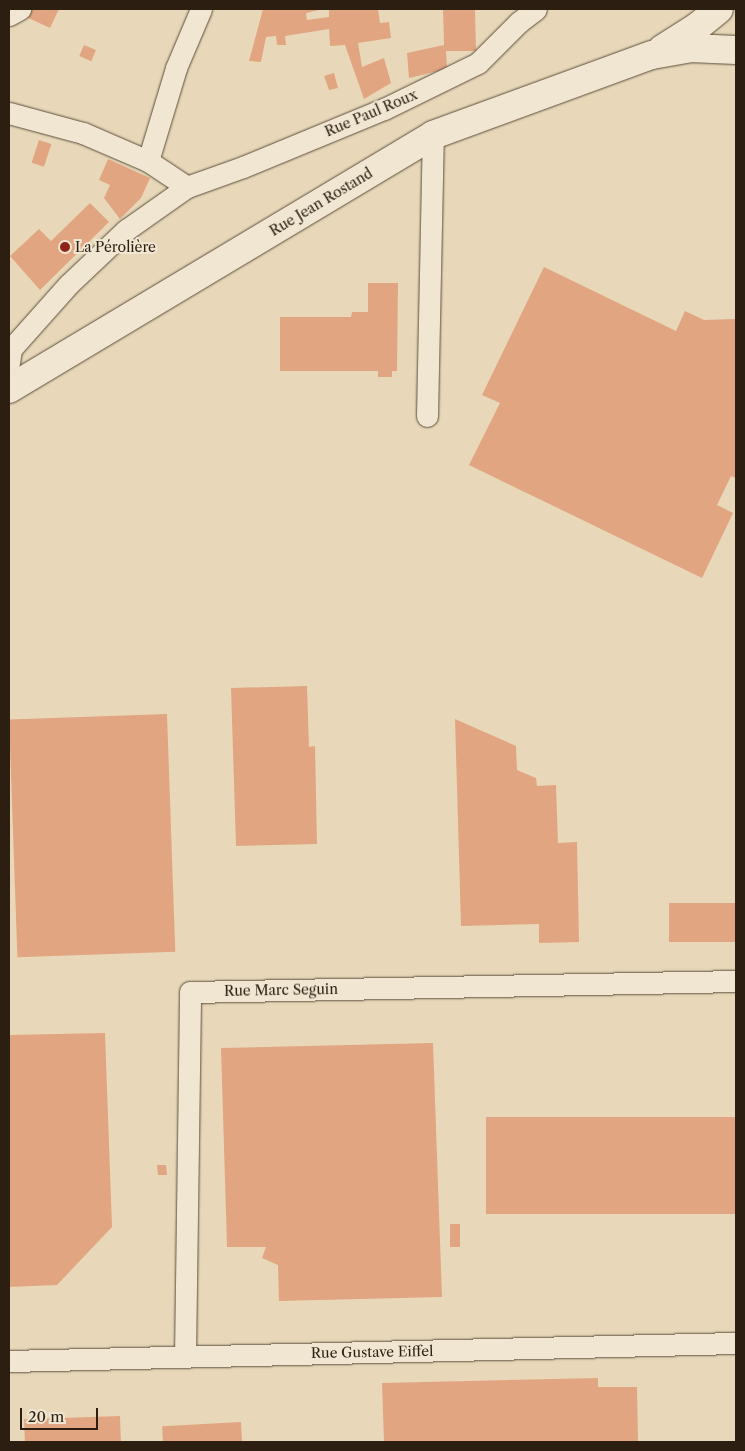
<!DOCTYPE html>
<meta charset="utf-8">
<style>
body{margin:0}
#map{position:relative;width:745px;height:1451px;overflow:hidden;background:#e8d8b9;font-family:"Libre Caslon Text",serif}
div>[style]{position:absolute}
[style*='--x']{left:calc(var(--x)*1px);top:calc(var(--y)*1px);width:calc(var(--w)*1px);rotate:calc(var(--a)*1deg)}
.building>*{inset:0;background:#e2a581;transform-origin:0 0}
.roads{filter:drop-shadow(0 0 1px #5b4d3c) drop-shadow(0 0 1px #5b4d3c)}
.street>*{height:21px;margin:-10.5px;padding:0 10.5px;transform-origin:10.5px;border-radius:10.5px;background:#f0e6d2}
.secondary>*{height:28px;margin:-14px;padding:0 14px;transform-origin:14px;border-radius:14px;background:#f0e6d2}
.dots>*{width:14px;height:14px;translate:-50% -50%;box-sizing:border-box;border:2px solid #f0e6d2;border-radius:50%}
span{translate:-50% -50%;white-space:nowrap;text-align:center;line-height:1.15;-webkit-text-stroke:4px #f0e6d2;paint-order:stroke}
.street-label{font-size:14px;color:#2c1f12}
.poi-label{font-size:14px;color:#2c1f12}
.left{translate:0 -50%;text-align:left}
.frame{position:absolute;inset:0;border:10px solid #2c1f12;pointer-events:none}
.scale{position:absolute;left:20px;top:1408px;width:78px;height:22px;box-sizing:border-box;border:2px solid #2c1f12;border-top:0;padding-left:6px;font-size:15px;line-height:18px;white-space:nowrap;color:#2c1f12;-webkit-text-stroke:4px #f0e6d2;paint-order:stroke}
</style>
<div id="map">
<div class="building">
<i style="clip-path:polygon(32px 9px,59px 9px,50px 28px,22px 15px)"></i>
<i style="clip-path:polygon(263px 9px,323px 9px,306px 13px,307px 20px,329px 17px,329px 9px,378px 9px,380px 23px,389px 22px,391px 38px,358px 43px,362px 67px,384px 58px,391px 83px,364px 99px,345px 45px,330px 46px,329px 29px,285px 36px,286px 45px,277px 45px,276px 36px,266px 37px,261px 62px,249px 61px)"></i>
<i style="clip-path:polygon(443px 9px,475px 9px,476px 51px,446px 51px,447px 69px,409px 78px,407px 53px,444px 45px)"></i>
<i style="left:84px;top:45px;width:13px;height:12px;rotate:23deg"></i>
<i style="clip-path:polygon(334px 73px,338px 88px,329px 90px,324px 76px)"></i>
<i style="left:39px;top:140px;width:13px;height:24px;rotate:18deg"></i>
<i style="clip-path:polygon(108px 159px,150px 178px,141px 198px,120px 219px,104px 198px,110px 185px,99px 180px)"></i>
<i style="clip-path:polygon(90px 203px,109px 222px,40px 290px,10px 256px,39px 229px,51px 241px)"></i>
<i style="clip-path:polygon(544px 267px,676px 331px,685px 311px,704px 320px,736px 319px,736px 478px,731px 476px,717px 505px,733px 513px,702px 578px,469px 465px,500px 403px,482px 395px)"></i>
<i style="clip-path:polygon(368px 283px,398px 283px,397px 371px,392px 371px,392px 377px,378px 377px,378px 371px,280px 371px,280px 317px,351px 317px,352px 312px,368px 312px)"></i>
<i style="clip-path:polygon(307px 686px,309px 747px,315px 746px,317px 844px,236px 846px,231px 688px)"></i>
<i style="left:167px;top:714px;width:238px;height:158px;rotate:88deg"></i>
<i style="clip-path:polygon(455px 719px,516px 746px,517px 770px,536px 778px,537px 786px,556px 785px,558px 843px,577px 842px,579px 942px,539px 943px,539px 924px,461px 926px)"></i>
<i style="left:736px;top:903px;width:39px;height:67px;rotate:90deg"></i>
<i style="clip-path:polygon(105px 1033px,112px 1227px,57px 1285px,9px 1287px,9px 1035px)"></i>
<i style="clip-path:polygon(433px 1043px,442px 1297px,279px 1301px,278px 1265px,262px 1258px,266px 1247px,227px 1247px,221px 1048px)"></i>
<i style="left:736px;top:1117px;width:97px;height:250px;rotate:90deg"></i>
<i style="clip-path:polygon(157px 1165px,166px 1165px,167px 1175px,158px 1175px)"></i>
<i style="left:450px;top:1224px;width:10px;height:23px"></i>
<i style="clip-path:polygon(598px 1378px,598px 1387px,637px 1387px,638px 1442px,384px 1442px,382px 1383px)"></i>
<i style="left:120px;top:1416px;width:26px;height:96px;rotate:88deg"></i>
<i style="left:241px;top:1422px;width:20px;height:79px;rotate:87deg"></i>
</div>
<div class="roads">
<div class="street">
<i style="--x:9;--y:15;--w:13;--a:-29"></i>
<i style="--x:9;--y:113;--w:77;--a:15.1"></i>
<i style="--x:83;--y:133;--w:71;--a:23.3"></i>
<i style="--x:148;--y:161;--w:47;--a:33.7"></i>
<i style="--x:148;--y:161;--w:97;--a:-73.2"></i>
<i style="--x:176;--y:68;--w:64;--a:-67"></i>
<i style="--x:9;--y:363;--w:14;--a:-82"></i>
<i style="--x:11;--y:349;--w:87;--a:-48.3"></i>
<i style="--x:69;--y:284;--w:79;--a:-43.5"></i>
<i style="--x:126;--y:230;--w:75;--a:-35.2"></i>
<i style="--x:187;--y:187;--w:59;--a:-19.7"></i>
<i style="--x:243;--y:167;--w:152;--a:-22.4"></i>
<i style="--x:384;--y:109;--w:105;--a:-26.1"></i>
<i style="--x:478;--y:63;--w:58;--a:-45"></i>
<i style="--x:519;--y:22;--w:21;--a:-37"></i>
<i style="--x:427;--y:416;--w:281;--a:-88.8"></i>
<i style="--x:185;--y:1356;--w:364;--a:-89.2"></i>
<i style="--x:190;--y:992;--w:546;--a:-1.15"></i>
<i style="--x:9;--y:1361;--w:727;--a:-1.42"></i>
</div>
<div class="secondary">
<i style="--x:662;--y:49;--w:41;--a:-32.2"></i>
<i style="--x:697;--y:27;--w:28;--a:-39"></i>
<i style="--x:9;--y:389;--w:494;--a:-30.9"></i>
<i style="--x:433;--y:135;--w:233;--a:-20.1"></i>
<i style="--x:652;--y:55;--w:39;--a:-10"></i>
<i style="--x:690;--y:48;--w:46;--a:2.5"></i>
</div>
</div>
<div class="dots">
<i style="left:65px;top:247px;background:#8f2418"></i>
</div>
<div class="street-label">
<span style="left:371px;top:113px;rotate:-23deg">Rue Paul Roux</span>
<span style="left:321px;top:202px;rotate:-31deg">Rue Jean Rostand</span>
<span style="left:281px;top:990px;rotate:-1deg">Rue Marc Seguin</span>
<span style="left:372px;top:1352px;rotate:-1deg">Rue Gustave Eiffel</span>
</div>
<div class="poi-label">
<span class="left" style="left:75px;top:247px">La Pérolière</span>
</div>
<div class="frame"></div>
<div class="scale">20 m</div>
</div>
